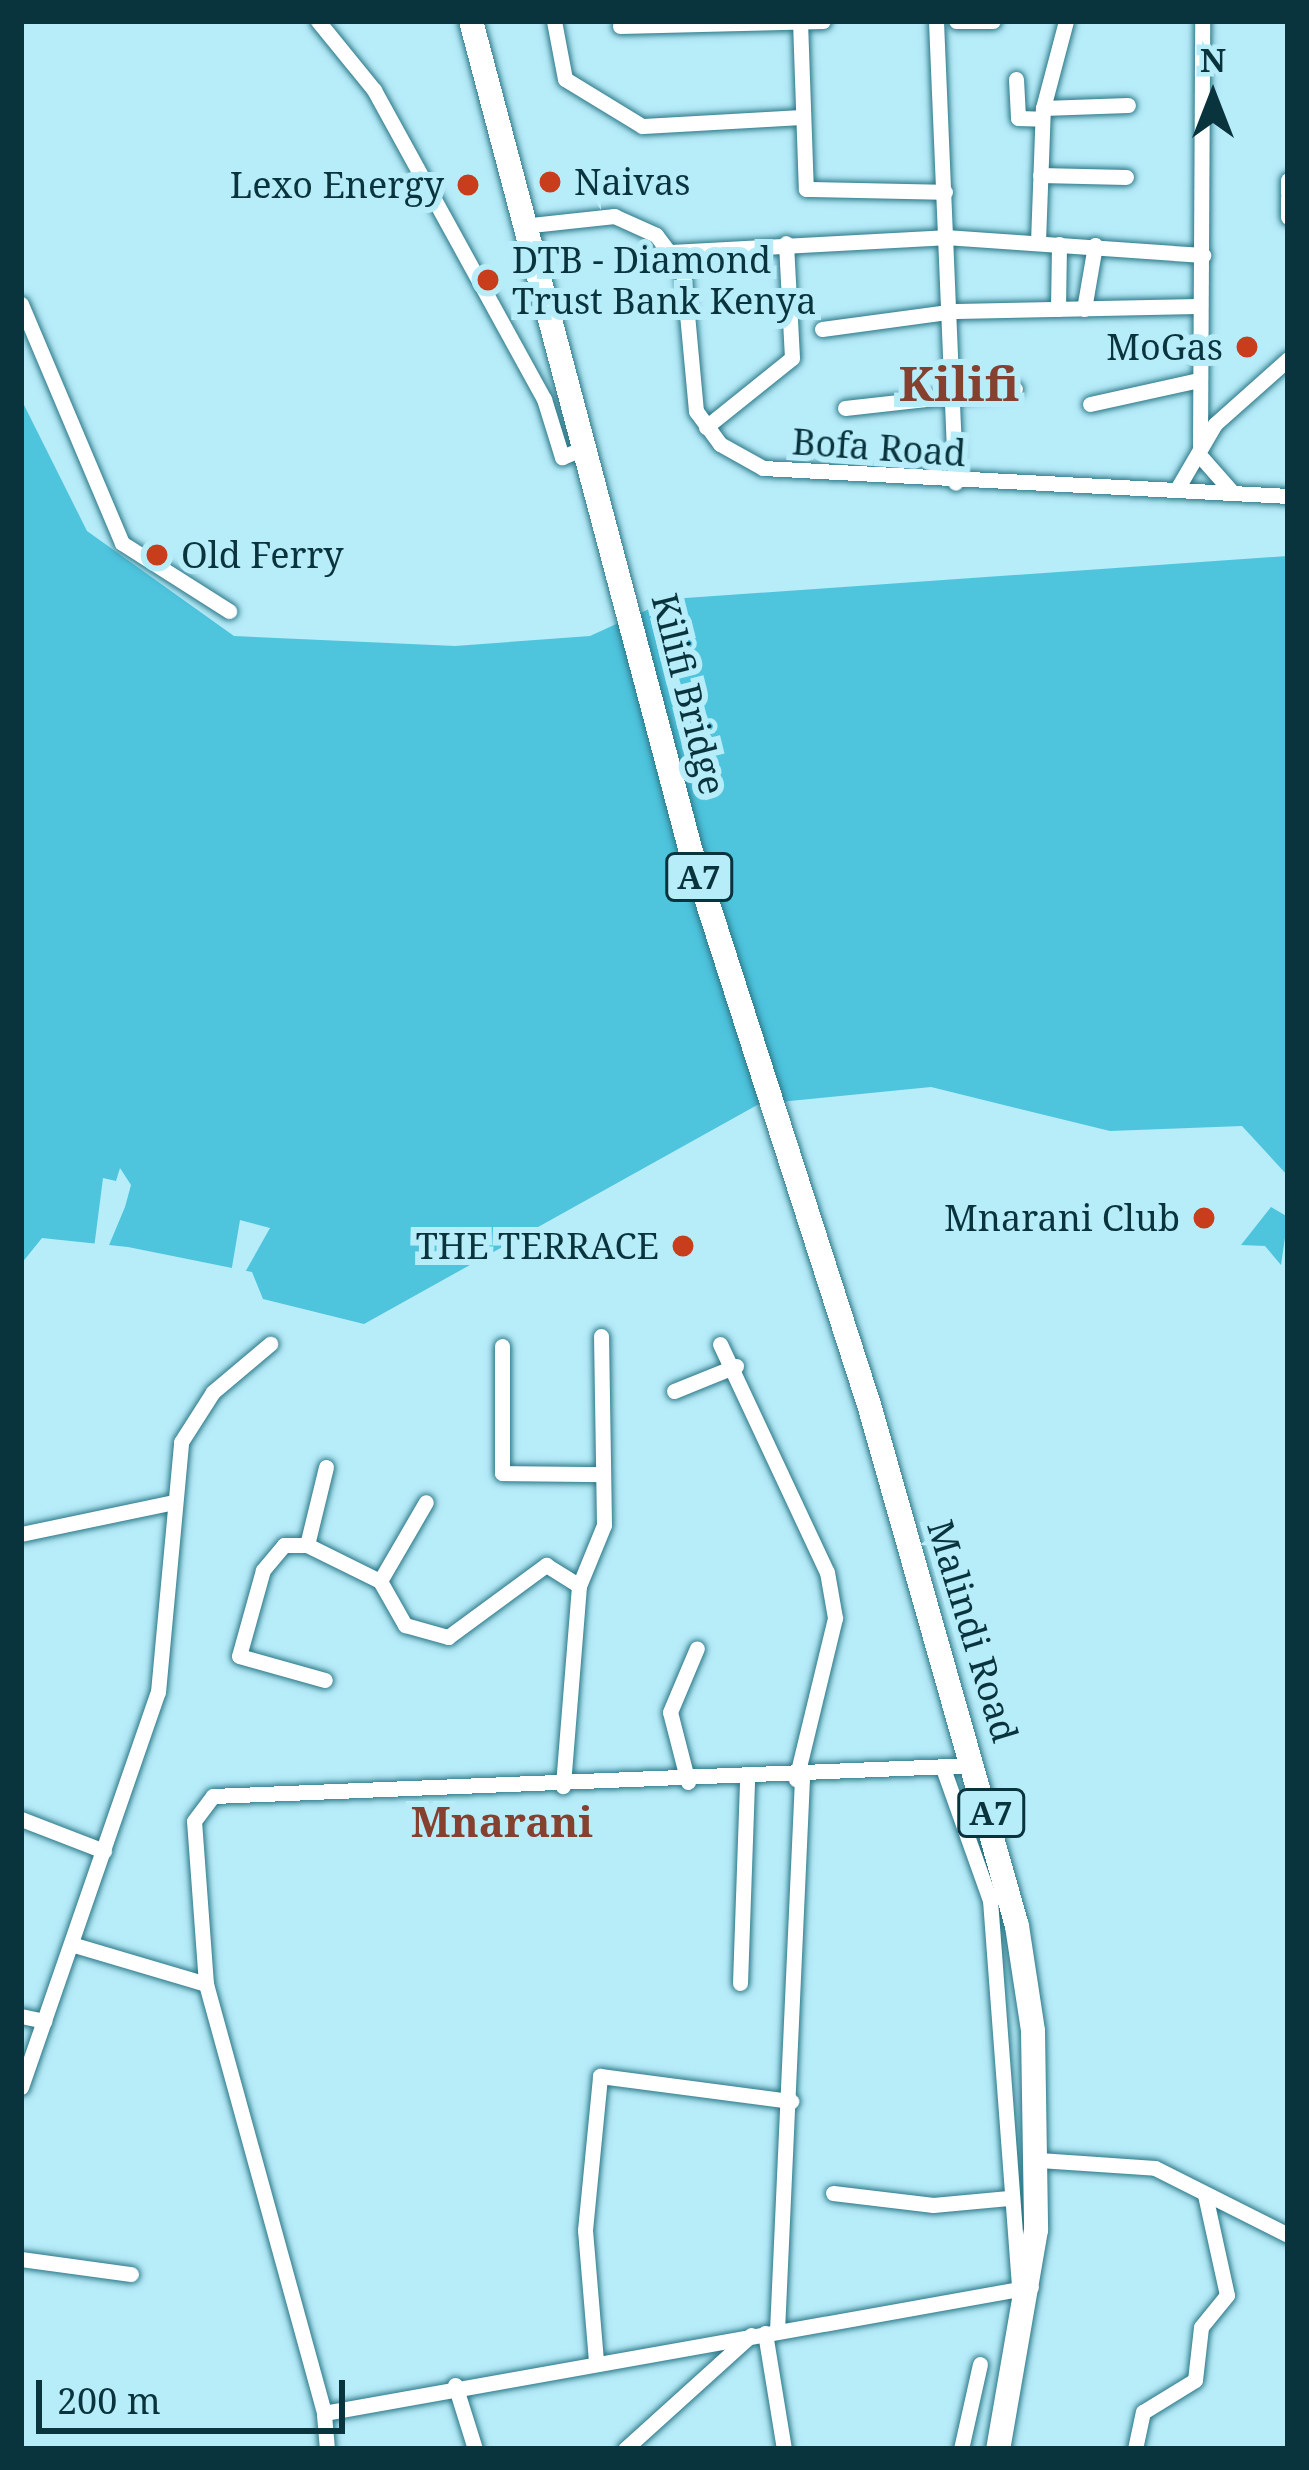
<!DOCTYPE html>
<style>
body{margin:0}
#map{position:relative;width:1309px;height:2470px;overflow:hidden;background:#b7ecf9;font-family:"Noto Serif",serif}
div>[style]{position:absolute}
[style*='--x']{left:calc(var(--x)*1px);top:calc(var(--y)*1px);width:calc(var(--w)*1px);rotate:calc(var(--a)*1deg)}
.water>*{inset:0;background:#4ec4dd}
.pier>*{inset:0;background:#b7ecf9}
.roads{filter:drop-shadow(0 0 3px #2a7686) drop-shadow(0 0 3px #2a7686)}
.minor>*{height:15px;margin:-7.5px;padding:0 7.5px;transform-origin:7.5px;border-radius:7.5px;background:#fff}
.highway>*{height:24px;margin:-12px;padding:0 12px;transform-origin:12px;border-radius:12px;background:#fff}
.dots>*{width:33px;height:33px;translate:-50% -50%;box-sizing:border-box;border:6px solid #b7ecf9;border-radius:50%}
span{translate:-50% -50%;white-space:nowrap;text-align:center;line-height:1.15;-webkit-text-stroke:12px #b7ecf9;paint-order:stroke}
.shield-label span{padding:3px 9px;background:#b7ecf9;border:3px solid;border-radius:9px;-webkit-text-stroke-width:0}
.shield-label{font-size:33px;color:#09343d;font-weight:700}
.poi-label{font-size:36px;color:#09343d}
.left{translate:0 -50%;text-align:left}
.right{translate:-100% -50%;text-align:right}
.street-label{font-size:36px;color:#09343d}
.quarter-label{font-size:42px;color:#864030;font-weight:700}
.district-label{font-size:48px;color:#864030;font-weight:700}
.frame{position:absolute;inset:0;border:24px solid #09343d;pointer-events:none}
.north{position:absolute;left:1153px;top:36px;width:120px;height:120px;-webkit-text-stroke:9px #b7ecf9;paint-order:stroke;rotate:0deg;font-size:33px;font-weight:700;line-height:48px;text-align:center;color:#09343d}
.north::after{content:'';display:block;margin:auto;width:42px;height:54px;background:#09343d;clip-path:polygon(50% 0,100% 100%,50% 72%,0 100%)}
.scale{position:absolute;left:36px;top:2380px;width:309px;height:54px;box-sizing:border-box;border:6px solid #09343d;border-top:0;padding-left:15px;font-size:36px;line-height:42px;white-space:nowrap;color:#09343d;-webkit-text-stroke:9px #b7ecf9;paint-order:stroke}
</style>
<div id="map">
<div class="water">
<i style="clip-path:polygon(21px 399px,87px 531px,234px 636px,455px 646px,590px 636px,671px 599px,1288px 556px,1288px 1176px,1242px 1126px,1110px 1131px,931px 1087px,759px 1104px,364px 1324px,263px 1299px,252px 1272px,128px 1247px,42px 1238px,21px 1264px)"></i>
<i style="clip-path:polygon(1271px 1207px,1288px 1217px,1281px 1265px,1265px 1246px,1241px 1245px)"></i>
</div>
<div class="pier">
<i style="clip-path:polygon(120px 1168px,131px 1185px,125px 1207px,107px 1250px,94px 1248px,103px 1178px,116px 1181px)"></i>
<i style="clip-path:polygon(240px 1220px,270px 1228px,243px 1276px,231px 1273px)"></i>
</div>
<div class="roads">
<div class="minor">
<i style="--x:318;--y:21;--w:89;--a:50.9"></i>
<i style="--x:374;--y:90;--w:353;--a:61.2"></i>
<i style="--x:544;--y:399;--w:61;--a:72.8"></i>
<i style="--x:562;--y:457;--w:24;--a:-22"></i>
<i style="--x:554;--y:21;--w:59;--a:79.3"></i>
<i style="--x:565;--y:79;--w:90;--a:31.4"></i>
<i style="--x:642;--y:126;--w:161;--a:-3.2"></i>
<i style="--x:800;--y:21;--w:168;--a:88"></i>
<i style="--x:806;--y:189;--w:139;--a:1.2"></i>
<i style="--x:936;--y:21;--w:462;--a:87.6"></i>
<i style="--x:956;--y:21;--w:37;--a:0"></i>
<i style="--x:620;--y:26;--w:203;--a:-1.4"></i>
<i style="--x:1016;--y:79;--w:39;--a:87"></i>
<i style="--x:1018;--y:118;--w:24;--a:2"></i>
<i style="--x:1043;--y:108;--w:85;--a:-2"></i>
<i style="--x:1040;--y:175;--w:86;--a:1.3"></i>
<i style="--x:1288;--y:180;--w:13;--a:90"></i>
<i style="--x:1288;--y:198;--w:19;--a:90"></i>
<i style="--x:522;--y:226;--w:93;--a:-6.2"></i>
<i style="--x:614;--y:216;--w:46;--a:24.3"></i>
<i style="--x:656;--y:235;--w:45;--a:53.1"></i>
<i style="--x:683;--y:271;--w:141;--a:84.7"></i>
<i style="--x:696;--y:411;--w:41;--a:54"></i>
<i style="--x:720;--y:444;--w:49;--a:29.2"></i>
<i style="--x:763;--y:468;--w:526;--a:3.05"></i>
<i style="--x:1038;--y:242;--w:134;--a:-87.9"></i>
<i style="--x:1043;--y:108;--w:90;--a:-75.2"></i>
<i style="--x:671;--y:252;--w:274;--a:-3.1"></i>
<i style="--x:945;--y:237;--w:259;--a:4"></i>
<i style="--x:21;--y:304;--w:259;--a:67.1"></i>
<i style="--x:122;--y:543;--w:127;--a:32.4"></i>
<i style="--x:1058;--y:309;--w:65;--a:-89.1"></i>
<i style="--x:1084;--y:309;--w:65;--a:-80.2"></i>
<i style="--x:822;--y:329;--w:135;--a:-7.7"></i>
<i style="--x:956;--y:311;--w:241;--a:-1.2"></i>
<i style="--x:1090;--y:404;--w:112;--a:-12.4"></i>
<i style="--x:845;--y:408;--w:171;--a:-6.4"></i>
<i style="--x:706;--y:427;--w:110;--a:-38.7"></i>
<i style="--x:792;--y:358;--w:115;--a:-93"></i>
<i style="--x:1200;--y:446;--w:425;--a:-89.7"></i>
<i style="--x:1202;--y:458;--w:45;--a:48.6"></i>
<i style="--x:1177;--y:489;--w:75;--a:-59.7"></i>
<i style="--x:1215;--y:424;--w:98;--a:-41.7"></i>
<i style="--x:720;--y:1344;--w:252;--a:64.9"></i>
<i style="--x:827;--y:1572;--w:47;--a:80.1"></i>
<i style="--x:835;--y:1618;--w:166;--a:103.6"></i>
<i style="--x:502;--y:1346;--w:127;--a:90"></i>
<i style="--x:502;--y:1473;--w:100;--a:0.6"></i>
<i style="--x:674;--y:1391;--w:67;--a:-22"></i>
<i style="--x:326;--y:1467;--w:80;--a:103.7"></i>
<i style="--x:307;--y:1545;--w:81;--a:26.3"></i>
<i style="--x:380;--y:1581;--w:51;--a:60.4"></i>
<i style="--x:405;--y:1625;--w:45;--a:15.6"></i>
<i style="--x:448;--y:1637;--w:122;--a:-36.3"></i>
<i style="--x:546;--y:1565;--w:39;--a:32"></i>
<i style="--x:579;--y:1586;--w:201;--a:94.6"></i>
<i style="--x:21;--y:1534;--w:152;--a:-11.8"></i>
<i style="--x:307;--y:1545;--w:23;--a:180"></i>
<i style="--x:284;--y:1545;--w:33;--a:130"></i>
<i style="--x:263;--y:1570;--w:89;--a:105.6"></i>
<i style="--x:239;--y:1656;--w:89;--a:15.6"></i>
<i style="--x:380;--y:1581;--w:91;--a:-59.8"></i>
<i style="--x:579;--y:1586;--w:66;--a:-67.7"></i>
<i style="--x:604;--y:1525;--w:189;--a:-90.9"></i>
<i style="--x:944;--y:1771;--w:137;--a:70.4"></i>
<i style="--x:990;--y:1900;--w:390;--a:85.7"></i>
<i style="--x:688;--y:1782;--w:72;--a:-104.4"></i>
<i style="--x:670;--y:1712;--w:69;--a:-67.1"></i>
<i style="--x:21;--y:1819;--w:89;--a:21.1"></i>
<i style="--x:71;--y:1944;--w:141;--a:16.5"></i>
<i style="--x:206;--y:1984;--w:163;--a:-94.2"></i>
<i style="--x:194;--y:1821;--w:31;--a:-53"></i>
<i style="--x:213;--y:1796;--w:763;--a:-2.33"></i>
<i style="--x:740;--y:1983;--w:202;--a:-88"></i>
<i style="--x:206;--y:1984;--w:445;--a:74.6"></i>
<i style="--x:21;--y:2016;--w:24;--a:12"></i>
<i style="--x:21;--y:2087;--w:418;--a:-70.9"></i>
<i style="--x:158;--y:1692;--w:251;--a:-84.7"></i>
<i style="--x:181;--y:1442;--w:59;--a:-57.4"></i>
<i style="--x:213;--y:1392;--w:75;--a:-40.1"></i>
<i style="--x:1039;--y:2160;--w:116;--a:3.9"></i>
<i style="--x:1155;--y:2168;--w:149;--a:26.7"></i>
<i style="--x:833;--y:2193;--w:101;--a:6.8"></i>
<i style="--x:933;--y:2205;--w:76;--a:-5.3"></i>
<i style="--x:21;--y:2259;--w:111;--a:7.8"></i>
<i style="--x:777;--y:2331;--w:553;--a:-87.41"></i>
<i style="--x:765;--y:2333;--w:118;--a:80.7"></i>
<i style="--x:596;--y:2361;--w:131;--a:-94.8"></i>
<i style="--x:585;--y:2230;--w:155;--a:-84.4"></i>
<i style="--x:600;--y:2076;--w:193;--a:7.5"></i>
<i style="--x:455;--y:2385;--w:67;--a:72.6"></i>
<i style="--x:327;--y:2449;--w:36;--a:-95"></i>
<i style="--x:324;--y:2413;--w:718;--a:-10.11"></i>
<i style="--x:625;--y:2449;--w:170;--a:-42.1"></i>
<i style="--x:961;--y:2449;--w:87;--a:-77.4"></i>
<i style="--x:1135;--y:2449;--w:38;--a:-78"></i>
<i style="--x:1143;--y:2412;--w:61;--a:-31.6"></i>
<i style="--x:1195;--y:2380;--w:53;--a:-83.5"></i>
<i style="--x:1201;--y:2327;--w:41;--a:-50.9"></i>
<i style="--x:1227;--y:2295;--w:102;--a:-102.4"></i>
</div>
<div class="highway">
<i style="--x:471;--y:21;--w:856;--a:75.17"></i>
<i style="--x:690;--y:848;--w:588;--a:72.18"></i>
<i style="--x:870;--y:1408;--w:538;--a:74.16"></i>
<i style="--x:1017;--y:1926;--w:106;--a:81.3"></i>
<i style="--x:1033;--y:2031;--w:199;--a:89.1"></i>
<i style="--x:1036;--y:2230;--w:222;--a:99.8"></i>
</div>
</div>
<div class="dots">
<i style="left:550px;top:182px;background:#c83e1d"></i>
<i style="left:468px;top:185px;background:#c83e1d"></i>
<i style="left:488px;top:280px;background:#c83e1d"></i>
<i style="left:1247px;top:347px;background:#c83e1d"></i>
<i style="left:157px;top:555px;background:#c83e1d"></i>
<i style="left:1204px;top:1218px;background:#c83e1d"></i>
<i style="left:683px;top:1246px;background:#c83e1d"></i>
</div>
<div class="shield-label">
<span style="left:699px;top:877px">A7</span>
<span style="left:991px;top:1813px">A7</span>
</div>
<div class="poi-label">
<span class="left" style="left:574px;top:182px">Naivas</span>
<span class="right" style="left:444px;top:185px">Lexo Energy</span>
<span class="left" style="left:512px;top:280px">DTB - Diamond<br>Trust Bank Kenya</span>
<span class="right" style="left:1223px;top:347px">MoGas</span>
<span class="left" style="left:181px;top:555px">Old Ferry</span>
<span class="right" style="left:1180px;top:1218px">Mnarani Club</span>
<span class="right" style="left:659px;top:1246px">THE TERRACE</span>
</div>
<div class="street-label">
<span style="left:879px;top:447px;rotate:4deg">Bofa Road</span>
<span style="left:689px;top:694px;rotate:76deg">Kilifi Bridge</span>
<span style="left:973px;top:1631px;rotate:73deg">Malindi Road</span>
</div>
<div class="quarter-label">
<span style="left:502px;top:1821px">Mnarani</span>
</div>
<div class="district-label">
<span style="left:959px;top:383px">Kilifi</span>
</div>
<div class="frame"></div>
<div class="north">N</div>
<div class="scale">200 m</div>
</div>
